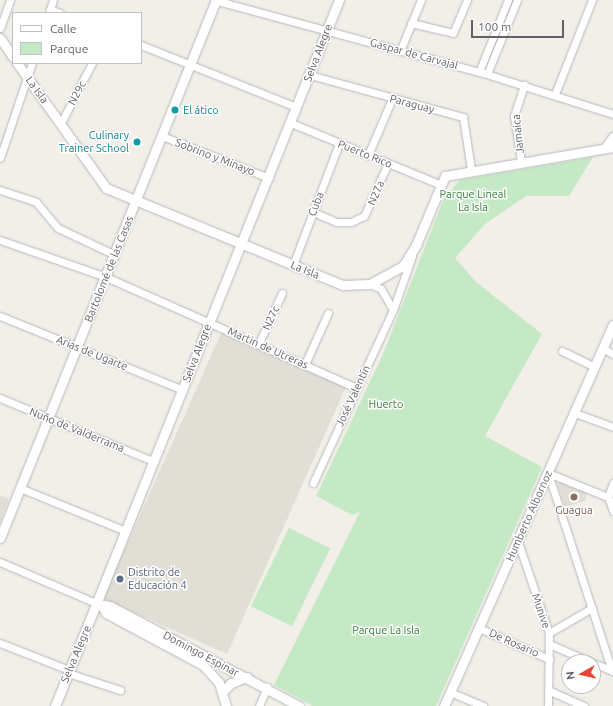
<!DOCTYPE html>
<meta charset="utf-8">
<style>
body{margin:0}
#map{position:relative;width:613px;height:706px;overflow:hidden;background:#f1efe8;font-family:Ubuntu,sans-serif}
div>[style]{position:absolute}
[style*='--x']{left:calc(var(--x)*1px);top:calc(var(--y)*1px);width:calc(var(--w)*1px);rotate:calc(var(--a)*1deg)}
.education>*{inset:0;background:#e1ded6;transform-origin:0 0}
.green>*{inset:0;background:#c5e8c5;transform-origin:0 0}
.roads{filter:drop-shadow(0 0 1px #b5b8bc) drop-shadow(0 0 1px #b5b8bc)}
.street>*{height:7px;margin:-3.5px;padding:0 3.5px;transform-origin:3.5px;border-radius:3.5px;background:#fff}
.secondary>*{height:9px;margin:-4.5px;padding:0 4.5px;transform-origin:4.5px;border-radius:4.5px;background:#fff}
.dots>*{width:11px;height:11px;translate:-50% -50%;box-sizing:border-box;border:2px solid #fff;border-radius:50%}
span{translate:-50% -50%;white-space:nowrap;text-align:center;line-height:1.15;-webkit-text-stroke:3px #fff;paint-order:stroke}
.street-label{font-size:11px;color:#5f6368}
.culture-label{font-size:11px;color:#0d838f}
.left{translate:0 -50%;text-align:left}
.right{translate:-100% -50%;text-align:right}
.park-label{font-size:11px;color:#348238}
.education-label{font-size:11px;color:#785e54}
.service-label{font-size:11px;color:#4e5e75}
.legend{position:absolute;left:12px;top:12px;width:130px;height:52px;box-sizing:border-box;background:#fff;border:1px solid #bfc1c3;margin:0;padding:5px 7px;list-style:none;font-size:12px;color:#5f6368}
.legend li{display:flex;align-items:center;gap:8px;height:20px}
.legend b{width:20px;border:1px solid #bfc1c3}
.north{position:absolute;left:561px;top:654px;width:40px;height:40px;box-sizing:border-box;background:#fff;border:1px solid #bfc1c3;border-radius:50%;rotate:262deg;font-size:11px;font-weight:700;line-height:16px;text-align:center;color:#5f6368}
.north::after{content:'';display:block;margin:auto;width:14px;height:18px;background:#ea4335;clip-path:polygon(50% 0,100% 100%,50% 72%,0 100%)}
.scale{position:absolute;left:471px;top:20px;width:93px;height:18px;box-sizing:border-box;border:2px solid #5f6368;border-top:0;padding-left:5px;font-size:12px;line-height:14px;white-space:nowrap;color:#5f6368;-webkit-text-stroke:3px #fff;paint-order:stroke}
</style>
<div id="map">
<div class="education">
<i style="left:222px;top:331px;width:136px;height:293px;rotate:24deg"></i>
<i style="clip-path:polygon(560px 482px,587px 493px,585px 501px,565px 507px,558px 486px)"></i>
<i style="clip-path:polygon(0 495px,9px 499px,0 522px)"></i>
</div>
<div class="green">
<i style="clip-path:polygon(593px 157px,569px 196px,526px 196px,485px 224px,455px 258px,476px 282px,542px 334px,485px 436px,542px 467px,436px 706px,313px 706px,274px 685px,360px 512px,352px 515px,316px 496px,383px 354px,444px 198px,460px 180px)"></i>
<i style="left:289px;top:528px;width:46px;height:87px;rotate:26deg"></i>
</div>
<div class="roads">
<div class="street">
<i style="--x:214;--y:0;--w:279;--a:15.2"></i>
<i style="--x:483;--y:73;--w:136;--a:17.5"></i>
<i style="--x:50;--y:9;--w:11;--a:22"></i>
<i style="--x:49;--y:13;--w:14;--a:-73"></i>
<i style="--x:411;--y:23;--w:43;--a:13.4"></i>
<i style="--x:453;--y:33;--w:36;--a:-67"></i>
<i style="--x:0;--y:28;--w:30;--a:-70"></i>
<i style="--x:141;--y:45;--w:167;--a:21.8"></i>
<i style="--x:400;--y:51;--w:55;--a:-67.6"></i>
<i style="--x:479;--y:72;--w:78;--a:-68.1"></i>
<i style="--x:487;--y:74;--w:80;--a:-67.9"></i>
<i style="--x:310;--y:75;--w:159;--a:15.4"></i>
<i style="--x:463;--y:117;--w:53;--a:81.3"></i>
<i style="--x:555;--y:94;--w:101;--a:-68.5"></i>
<i style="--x:61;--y:123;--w:68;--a:-62.7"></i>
<i style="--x:291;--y:123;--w:160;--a:22.4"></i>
<i style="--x:162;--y:136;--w:115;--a:21.4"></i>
<i style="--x:368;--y:155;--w:61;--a:-66.8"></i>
<i style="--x:0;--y:158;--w:100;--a:-71.4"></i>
<i style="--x:521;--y:161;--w:46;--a:-98.8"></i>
<i style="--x:514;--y:116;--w:33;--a:-72"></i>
<i style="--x:0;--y:190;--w:38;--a:18"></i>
<i style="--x:36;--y:202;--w:34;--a:50"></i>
<i style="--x:58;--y:228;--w:63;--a:25.3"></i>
<i style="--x:313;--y:212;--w:26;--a:23"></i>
<i style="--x:337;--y:222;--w:14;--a:0"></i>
<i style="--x:351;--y:222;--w:14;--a:-25"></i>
<i style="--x:364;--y:216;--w:58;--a:-65.6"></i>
<i style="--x:0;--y:240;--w:112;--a:19.2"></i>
<i style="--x:106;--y:277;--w:274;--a:23.9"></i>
<i style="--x:293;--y:265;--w:130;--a:-69.3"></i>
<i style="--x:370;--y:284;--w:12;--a:24"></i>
<i style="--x:381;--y:289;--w:24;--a:60"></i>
<i style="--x:0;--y:316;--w:197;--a:22"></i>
<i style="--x:259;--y:343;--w:55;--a:-65.3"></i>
<i style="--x:603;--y:348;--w:12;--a:31"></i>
<i style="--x:562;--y:351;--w:37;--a:26"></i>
<i style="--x:305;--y:364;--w:56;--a:-65.7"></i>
<i style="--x:0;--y:398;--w:165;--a:22.4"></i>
<i style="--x:575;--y:413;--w:40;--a:20.2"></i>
<i style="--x:548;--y:473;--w:208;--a:72.1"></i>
<i style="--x:548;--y:473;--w:65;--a:21.8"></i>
<i style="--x:313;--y:483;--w:191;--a:-65.2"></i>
<i style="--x:393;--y:310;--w:57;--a:-70.6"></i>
<i style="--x:613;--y:483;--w:15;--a:110"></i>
<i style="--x:608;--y:497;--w:15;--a:70"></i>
<i style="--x:20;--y:488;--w:114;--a:22.1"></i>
<i style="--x:518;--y:542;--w:96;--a:71.2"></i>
<i style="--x:549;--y:633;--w:73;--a:90.8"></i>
<i style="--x:0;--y:562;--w:107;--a:23.2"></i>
<i style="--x:479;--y:628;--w:77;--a:23.9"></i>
<i style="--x:549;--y:633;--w:50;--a:-30.2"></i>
<i style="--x:0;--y:643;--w:74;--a:21.4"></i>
<i style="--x:549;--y:644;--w:46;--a:23.2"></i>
<i style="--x:593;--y:663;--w:22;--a:22"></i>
<i style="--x:68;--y:673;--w:55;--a:18.1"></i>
<i style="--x:550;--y:691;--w:37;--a:24"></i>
<i style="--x:450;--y:692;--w:36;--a:23"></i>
<i style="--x:259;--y:706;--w:21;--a:-67"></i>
</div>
<div class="secondary">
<i style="--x:0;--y:38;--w:23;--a:56"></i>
<i style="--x:17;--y:63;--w:153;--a:54.5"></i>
<i style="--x:106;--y:188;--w:256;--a:22.3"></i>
<i style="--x:343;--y:285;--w:27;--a:-2"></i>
<i style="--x:370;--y:284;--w:38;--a:-29"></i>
<i style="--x:403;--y:266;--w:25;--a:-58"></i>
<i style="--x:416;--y:245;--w:75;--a:-67.2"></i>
<i style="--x:445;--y:176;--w:170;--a:-9.8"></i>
<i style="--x:605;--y:148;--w:14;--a:-54"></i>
<i style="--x:0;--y:538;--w:580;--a:-68.13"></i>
<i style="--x:98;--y:604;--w:12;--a:9"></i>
<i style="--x:110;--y:606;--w:214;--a:27.9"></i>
<i style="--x:102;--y:606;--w:8;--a:60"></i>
<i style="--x:106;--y:613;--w:110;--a:28.2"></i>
<i style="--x:203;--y:665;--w:24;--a:48"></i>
<i style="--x:219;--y:683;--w:24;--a:73"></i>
<i style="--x:223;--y:691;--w:11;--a:-45"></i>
<i style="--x:231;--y:683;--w:17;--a:-21"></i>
<i style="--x:55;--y:706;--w:761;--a:-68.09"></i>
<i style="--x:444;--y:706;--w:417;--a:-66.1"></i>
</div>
</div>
<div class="dots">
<i style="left:175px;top:110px;background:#0f9aa8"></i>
<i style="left:137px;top:142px;background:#0f9aa8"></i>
<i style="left:574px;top:497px;background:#8d6e63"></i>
<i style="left:120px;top:579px;background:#5c6f8a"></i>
</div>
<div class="street-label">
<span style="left:318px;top:53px;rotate:-69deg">Selva Alegre</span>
<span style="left:414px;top:54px;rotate:15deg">Gaspar de Carvajal</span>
<span style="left:37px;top:90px;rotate:54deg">La Isla</span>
<span style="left:77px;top:93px;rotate:-62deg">N29c</span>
<span style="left:412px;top:104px;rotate:15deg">Paraguay</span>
<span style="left:518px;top:134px;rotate:-96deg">Jamaica</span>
<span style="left:365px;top:154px;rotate:22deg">Puerto Rico</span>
<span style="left:215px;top:157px;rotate:21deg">Sobrino y Minayo</span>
<span style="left:376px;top:193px;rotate:-67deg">N27a</span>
<span style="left:316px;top:204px;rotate:-69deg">Cuba</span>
<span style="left:109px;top:269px;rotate:-68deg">Bartolomé de las Casas</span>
<span style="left:305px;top:270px;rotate:22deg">La Isla</span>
<span style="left:271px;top:318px;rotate:-65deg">N27c</span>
<span style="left:268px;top:348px;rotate:24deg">Martin de Utreras</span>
<span style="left:92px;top:353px;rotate:22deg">Arias de Ugarte</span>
<span style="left:197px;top:353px;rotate:-69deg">Selva Alegre</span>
<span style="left:353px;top:396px;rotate:-65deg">José Valentín</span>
<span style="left:77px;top:430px;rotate:22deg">Nuño de Valderrama</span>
<span style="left:529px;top:516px;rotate:-66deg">Humberto Albornoz</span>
<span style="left:541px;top:611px;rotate:71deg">Munive</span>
<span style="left:514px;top:643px;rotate:24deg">De Rosario</span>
<span style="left:76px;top:654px;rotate:-67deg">Selva Alegre</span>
<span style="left:201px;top:654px;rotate:28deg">Domingo Espinar</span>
</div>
<div class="culture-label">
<span class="left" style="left:183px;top:110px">El ático</span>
<span class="right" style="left:129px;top:142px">Culinary<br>Trainer School</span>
</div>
<div class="park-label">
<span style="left:473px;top:201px">Parque Lineal<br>La Isla</span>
<span style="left:386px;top:404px">Huerto</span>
<span style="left:386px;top:630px">Parque La Isla</span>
</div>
<div class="education-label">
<span style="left:574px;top:510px">Guagua</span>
</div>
<div class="service-label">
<span class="left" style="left:128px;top:579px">Distrito de<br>Educación 4</span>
</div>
<ul class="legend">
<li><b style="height:5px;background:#fff"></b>Calle</li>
<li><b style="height:11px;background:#c5e8c5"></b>Parque</li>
</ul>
<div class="north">N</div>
<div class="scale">100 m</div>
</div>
